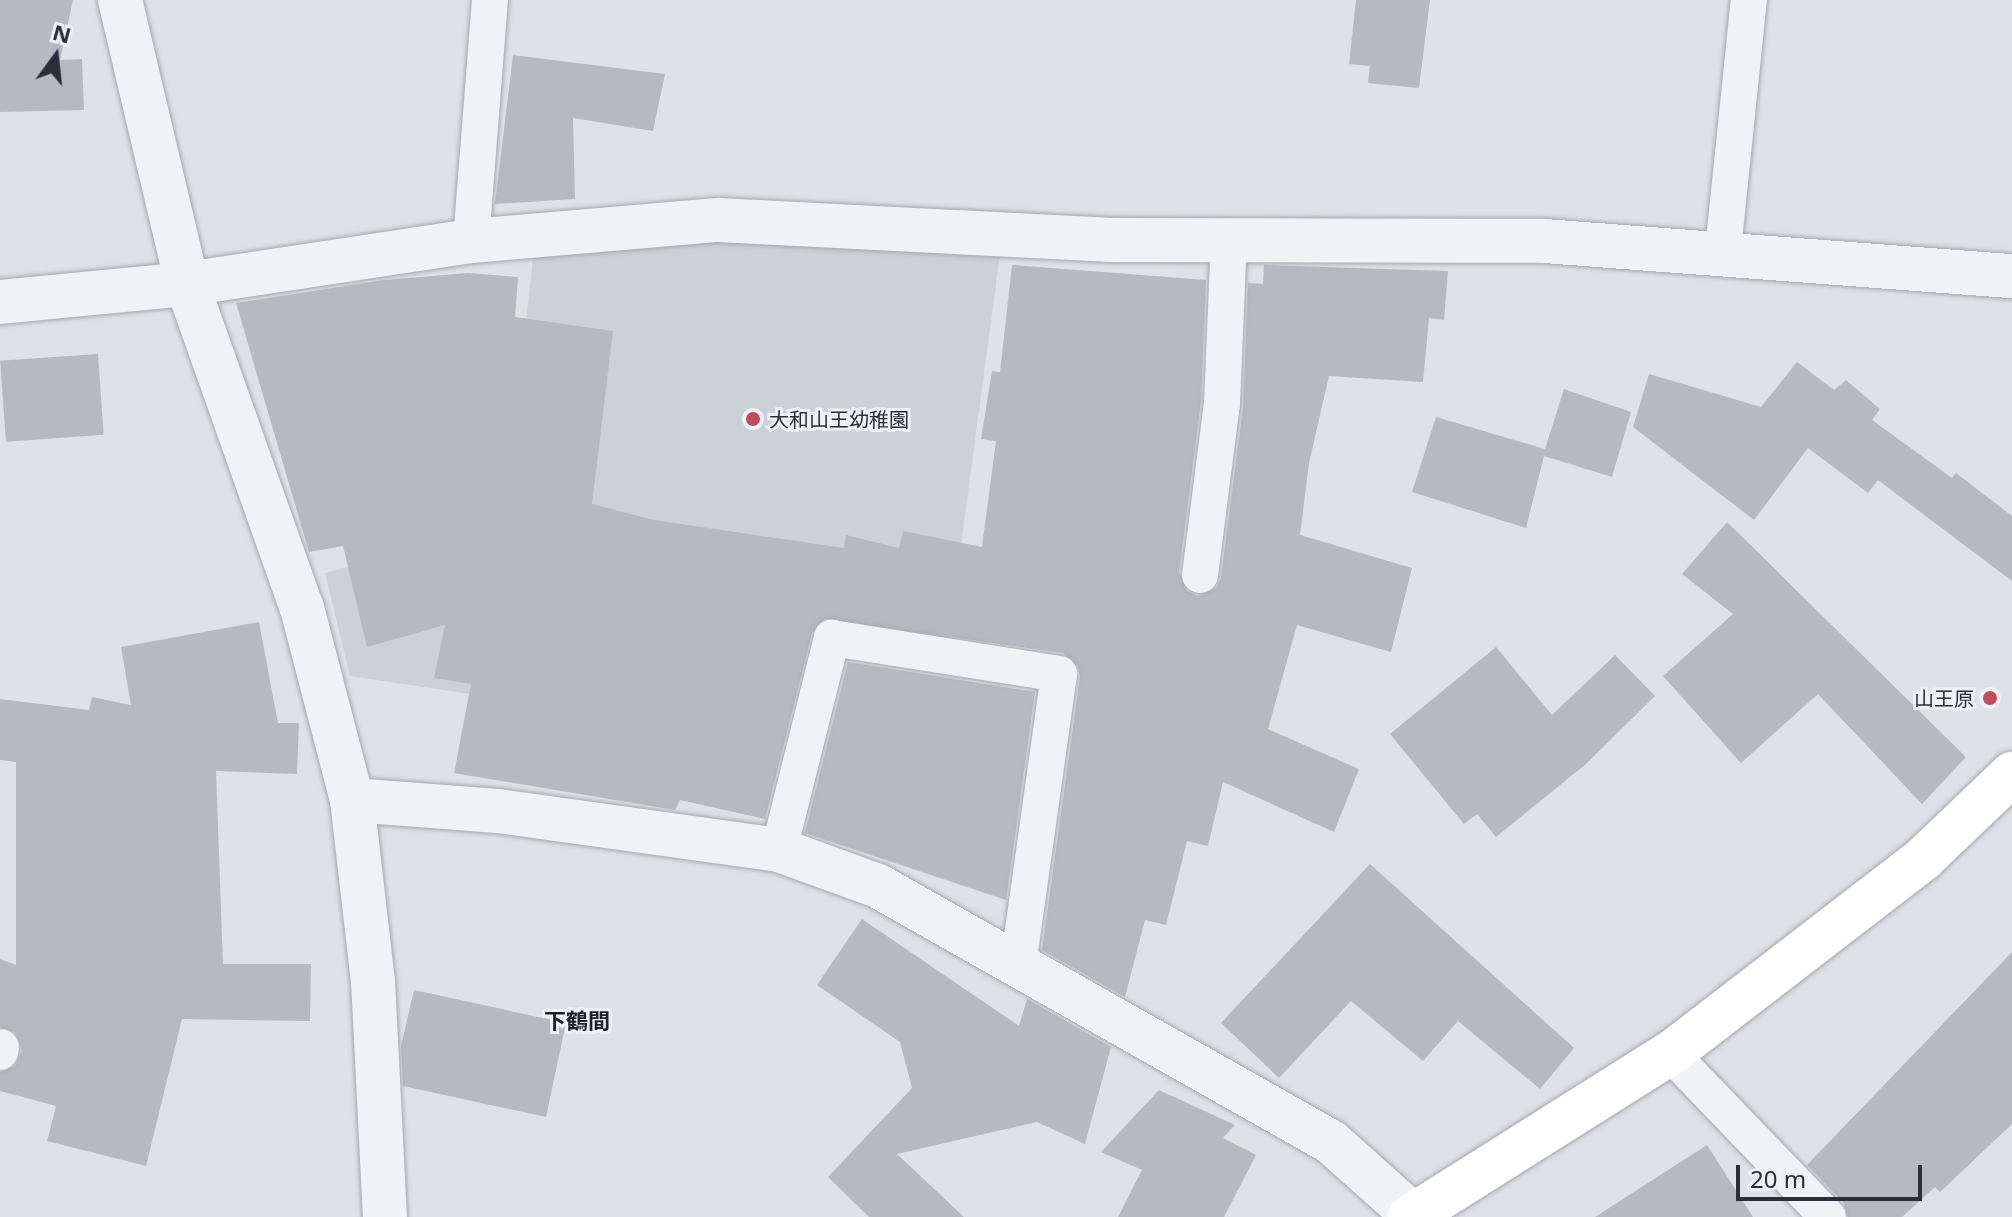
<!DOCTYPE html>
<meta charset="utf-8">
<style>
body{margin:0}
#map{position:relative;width:2012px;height:1217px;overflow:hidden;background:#dee1e6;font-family:"Noto Sans","Noto Sans JP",sans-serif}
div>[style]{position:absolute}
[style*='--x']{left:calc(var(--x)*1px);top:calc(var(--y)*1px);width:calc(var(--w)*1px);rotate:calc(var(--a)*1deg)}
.built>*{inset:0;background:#ccd0d7}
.building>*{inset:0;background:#b5bac2;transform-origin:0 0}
.roads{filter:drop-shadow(0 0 2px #a4a8af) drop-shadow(0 0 2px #a4a8af)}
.lane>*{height:36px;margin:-18px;padding:0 18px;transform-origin:18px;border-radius:18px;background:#f0f2f5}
.street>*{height:44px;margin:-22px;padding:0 22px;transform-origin:22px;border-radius:22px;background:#f0f2f5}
.secondary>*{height:44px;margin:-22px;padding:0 22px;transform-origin:22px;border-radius:22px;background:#fff}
.dots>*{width:22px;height:22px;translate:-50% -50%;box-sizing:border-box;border:4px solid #edf0f4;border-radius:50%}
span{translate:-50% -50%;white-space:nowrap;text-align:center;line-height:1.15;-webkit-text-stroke:6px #edf0f4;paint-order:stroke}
.poi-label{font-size:20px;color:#282f3b}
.left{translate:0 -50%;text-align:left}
.right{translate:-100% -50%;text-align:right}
.neighbourhood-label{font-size:22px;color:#1b202c;font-weight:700}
.north{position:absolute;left:16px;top:16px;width:80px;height:80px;-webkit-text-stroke:6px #edf0f4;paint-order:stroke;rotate:15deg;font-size:22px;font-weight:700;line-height:32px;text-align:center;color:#282f3b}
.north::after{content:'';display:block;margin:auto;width:28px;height:36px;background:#282f3b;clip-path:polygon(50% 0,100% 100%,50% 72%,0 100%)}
.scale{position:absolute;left:1736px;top:1165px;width:186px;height:36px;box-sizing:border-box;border:4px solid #282f3b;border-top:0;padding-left:10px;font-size:24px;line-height:28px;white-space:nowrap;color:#282f3b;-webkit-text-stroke:6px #edf0f4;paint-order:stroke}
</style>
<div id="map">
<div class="built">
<i style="clip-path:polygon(646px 239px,1001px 247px,948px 642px,807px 620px,670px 724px,350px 676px,325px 573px,504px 525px,533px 258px)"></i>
</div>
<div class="building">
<i style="clip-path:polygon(0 0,73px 0,60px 60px,82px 59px,84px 110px,0 112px)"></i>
<i style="clip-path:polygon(1356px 0,1430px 0,1419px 88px,1368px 83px,1370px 66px,1349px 64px)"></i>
<i style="clip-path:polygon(513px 55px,665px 74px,653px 131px,573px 118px,575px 199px,495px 204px)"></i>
<i style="clip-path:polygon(1012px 265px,1206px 280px,1201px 402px,1179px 572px,1187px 591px,1198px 596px,1216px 588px,1221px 578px,1243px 407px,1248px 283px,1263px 284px,1264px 265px,1448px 271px,1444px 320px,1429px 318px,1423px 382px,1329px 376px,1309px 463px,1300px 535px,1412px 568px,1391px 652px,1297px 625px,1268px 729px,1359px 769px,1334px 832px,1223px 782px,1208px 846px,1187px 841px,1166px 925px,1145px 920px,1125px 997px,1042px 950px,1080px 677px,1078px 666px,1063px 653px,824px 619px,812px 633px,765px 819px,680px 800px,675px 810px,454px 773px,471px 684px,434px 678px,445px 625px,367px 647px,343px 546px,309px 552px,236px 303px,384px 280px,468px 273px,518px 277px,515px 317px,613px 331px,592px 504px,654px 520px,844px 548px,846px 535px,899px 548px,903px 531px,982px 547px,996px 441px,981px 439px,992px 371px,1000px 372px)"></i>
<i style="left:98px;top:354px;width:81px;height:98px;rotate:86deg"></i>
<i style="clip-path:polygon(1797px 362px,1834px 390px,1846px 380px,1880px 409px,1872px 420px,1952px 478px,1956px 473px,2012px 516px,2012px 581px,1878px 480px,1868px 493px,1808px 448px,1754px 520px,1633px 427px,1649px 374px,1761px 407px)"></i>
<i style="clip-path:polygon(1564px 389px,1631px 412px,1612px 477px,1544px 456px,1526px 528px,1412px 492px,1436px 417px,1545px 449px)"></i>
<i style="clip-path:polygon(1727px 522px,1966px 757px,1922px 804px,1818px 694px,1741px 763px,1663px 676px,1733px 614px,1682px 574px)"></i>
<i style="clip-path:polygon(259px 622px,278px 723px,299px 723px,297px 774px,216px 771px,223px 964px,311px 964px,310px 1021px,182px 1019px,146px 1166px,47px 1141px,56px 1106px,0 1091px,0 1072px,15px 1066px,22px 1050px,15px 1032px,0 1027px,0 959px,16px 965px,16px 762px,0 760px,0 699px,89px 710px,92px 697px,131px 705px,121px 647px)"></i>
<i style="clip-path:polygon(1496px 647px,1552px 715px,1615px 655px,1655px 696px,1586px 764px,1496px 837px,1477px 814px,1464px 824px,1390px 734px)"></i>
<i style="clip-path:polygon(848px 662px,1035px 692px,1006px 900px,805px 833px)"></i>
<i style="clip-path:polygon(1370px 864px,1574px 1048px,1540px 1089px,1458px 1021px,1423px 1061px,1351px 1001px,1279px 1078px,1221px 1023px)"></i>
<i style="clip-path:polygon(862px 919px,1019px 1026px,1027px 999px,1111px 1047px,1085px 1144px,1037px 1122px,897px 1154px,964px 1217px,869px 1217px,828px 1177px,912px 1088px,900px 1042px,817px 985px)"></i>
<i style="clip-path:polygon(2012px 952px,2012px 1124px,1940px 1192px,1935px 1187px,1902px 1217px,1848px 1217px,1843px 1202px,1807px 1165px)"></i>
<i style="clip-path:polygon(414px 990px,566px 1023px,546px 1117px,403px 1086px,401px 1046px)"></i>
<i style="clip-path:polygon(1159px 1090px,1235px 1125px,1223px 1138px,1256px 1155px,1224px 1217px,1118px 1217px,1142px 1170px,1101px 1152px)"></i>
<i style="clip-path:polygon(1707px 1145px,1753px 1217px,1595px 1217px)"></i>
</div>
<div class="roads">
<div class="lane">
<i style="--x:471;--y:241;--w:242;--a:-85.5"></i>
<i style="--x:1723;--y:250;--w:251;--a:-84.1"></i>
<i style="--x:1200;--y:575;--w:172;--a:-82.7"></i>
<i style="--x:1222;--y:404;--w:165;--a:-87.6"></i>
<i style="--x:779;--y:850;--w:219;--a:-76"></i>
<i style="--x:832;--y:638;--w:230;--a:9"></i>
<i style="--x:1059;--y:674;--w:296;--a:98"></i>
<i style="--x:0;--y:1052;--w:5;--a:-79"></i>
<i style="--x:1670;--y:1053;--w:228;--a:46.1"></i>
</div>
<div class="street">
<i style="--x:120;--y:0;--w:292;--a:76.7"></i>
<i style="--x:187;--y:284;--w:344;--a:70.5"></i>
<i style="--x:302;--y:608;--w:198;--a:75.4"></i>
<i style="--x:352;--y:800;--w:182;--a:83.4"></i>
<i style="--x:373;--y:981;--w:236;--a:87.1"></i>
<i style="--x:0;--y:302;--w:188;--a:-5.5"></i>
<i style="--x:187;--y:284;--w:287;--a:-8.6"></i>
<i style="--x:471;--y:241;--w:248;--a:-4.9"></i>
<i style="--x:718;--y:220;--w:391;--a:2.9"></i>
<i style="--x:1108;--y:240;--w:436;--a:0.1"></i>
<i style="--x:1544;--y:241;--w:469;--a:4.3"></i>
<i style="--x:352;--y:800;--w:146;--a:4.3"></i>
<i style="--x:498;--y:811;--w:284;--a:7.9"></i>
<i style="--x:779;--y:850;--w:105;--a:20"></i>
<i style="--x:878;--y:886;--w:520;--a:29.47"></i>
<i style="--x:1331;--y:1142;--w:110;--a:41.7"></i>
</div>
<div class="secondary">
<i style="--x:1410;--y:1217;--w:313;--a:-32.2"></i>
<i style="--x:1675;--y:1050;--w:314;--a:-37.6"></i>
<i style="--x:1924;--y:858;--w:122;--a:-43.7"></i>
</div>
</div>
<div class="dots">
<i style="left:753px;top:419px;background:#c14c5b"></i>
<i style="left:1990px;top:698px;background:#c14c5b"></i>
</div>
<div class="poi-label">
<span class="left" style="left:769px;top:419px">大和山王幼稚園</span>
<span class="right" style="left:1974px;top:698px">山王原</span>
</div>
<div class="neighbourhood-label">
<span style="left:577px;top:1021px">下鶴間</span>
</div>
<div class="north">N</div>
<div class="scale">20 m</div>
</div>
